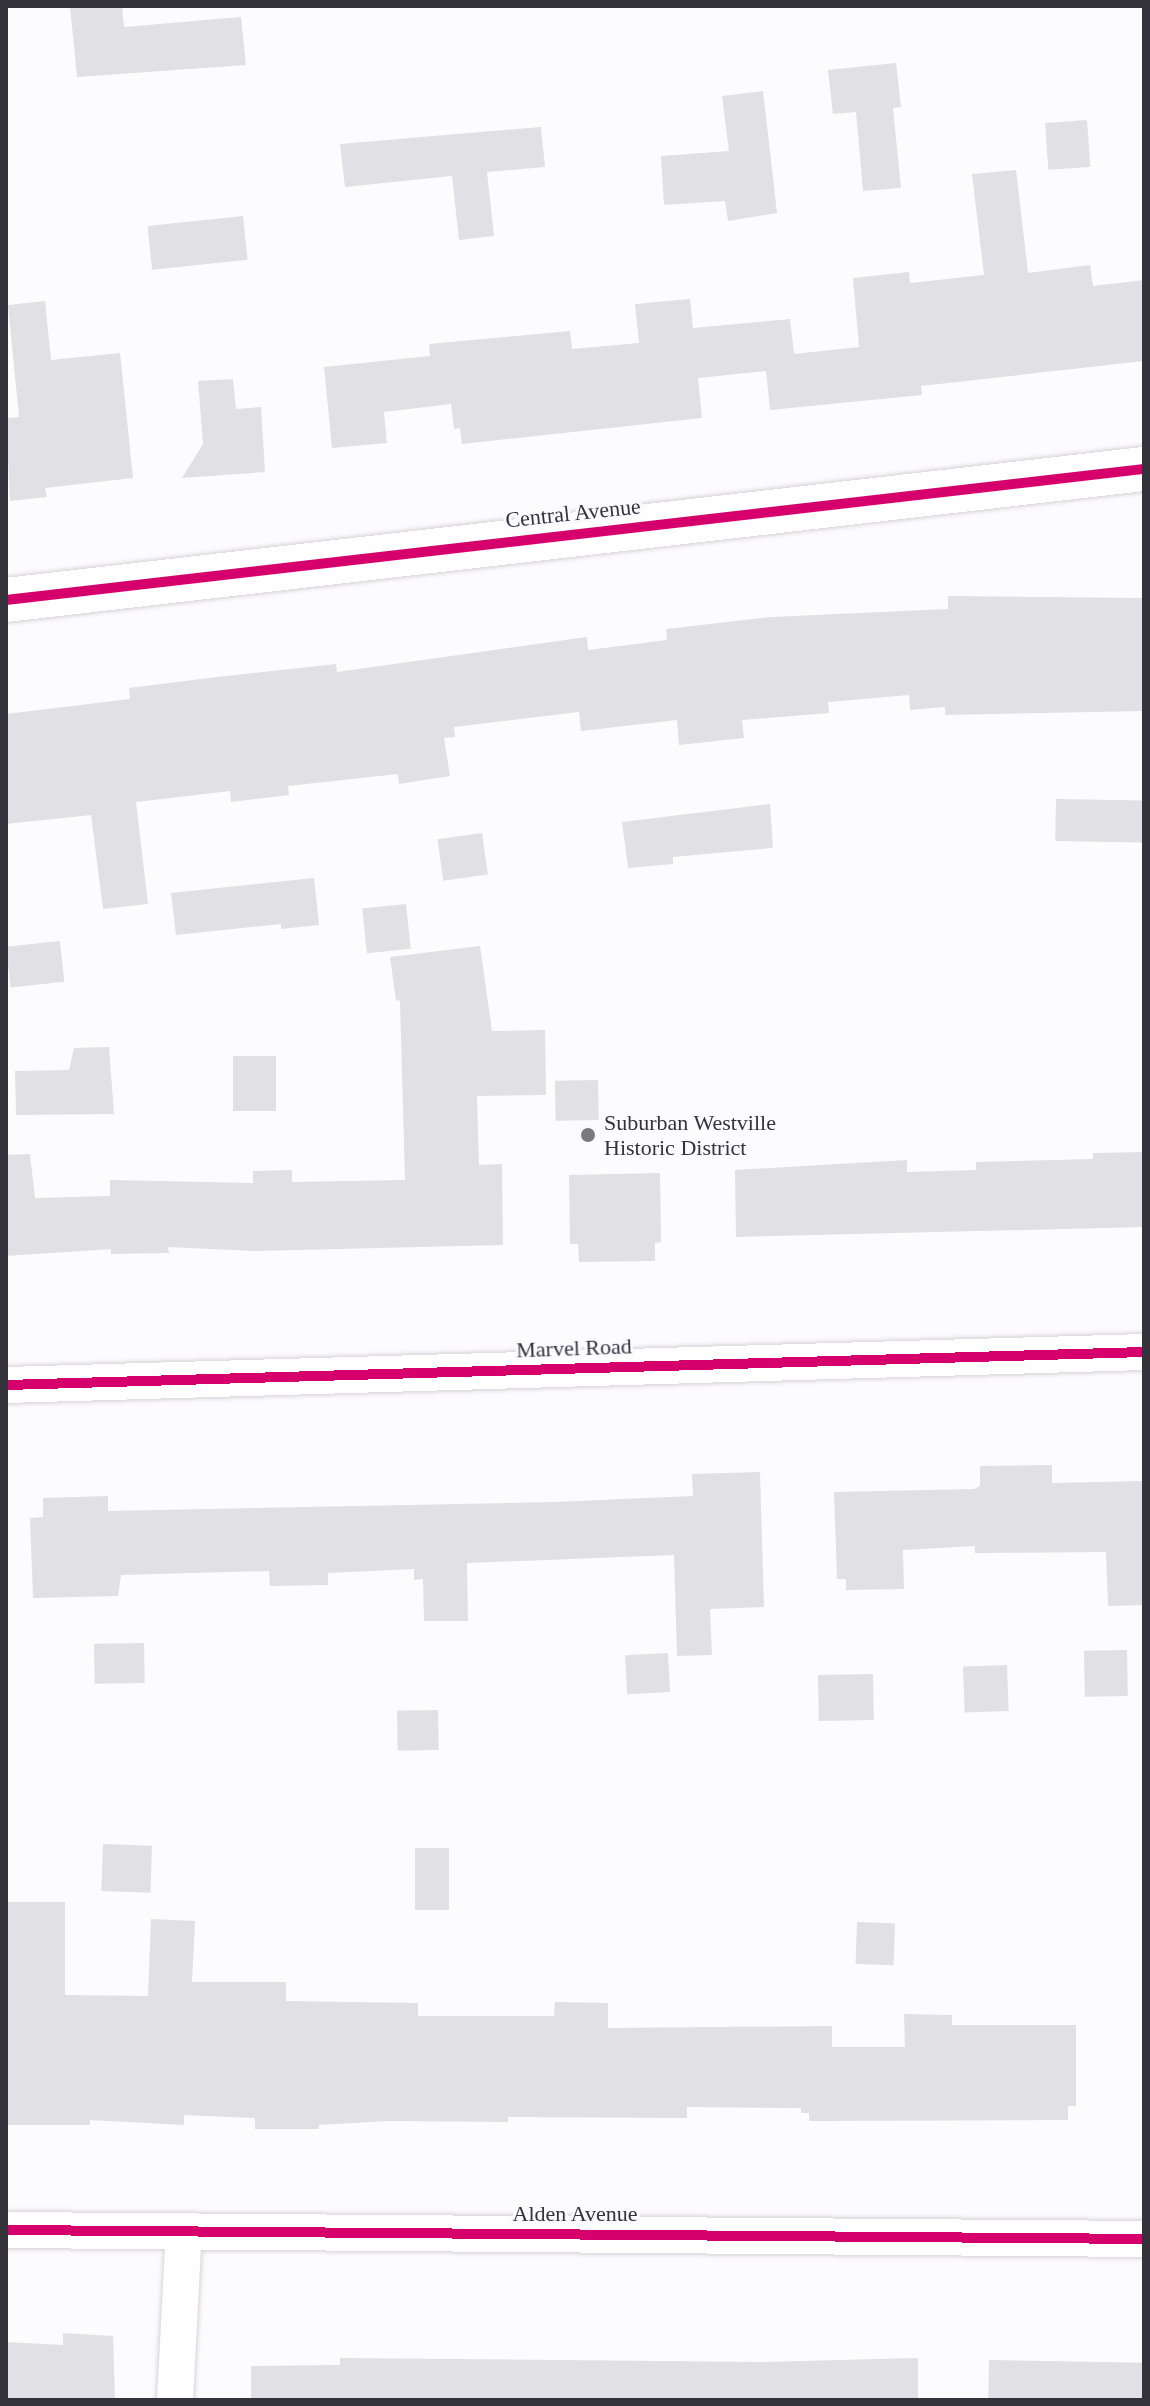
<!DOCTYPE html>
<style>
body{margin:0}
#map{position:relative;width:1150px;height:2406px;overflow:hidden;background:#fcfbfd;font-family:Georgia,serif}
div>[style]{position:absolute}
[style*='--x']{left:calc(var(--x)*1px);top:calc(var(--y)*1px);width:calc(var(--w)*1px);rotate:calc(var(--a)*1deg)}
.building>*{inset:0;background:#e1e0e5;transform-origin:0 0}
.roads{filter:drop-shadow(0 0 2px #d6d4da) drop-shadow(0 0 2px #d6d4da)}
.minor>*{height:36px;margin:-18px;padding:0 18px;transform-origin:18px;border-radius:18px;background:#fffeff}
.tertiary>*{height:44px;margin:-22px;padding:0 22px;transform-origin:22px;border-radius:22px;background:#fffeff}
.cycleway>*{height:10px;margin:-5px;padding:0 5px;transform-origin:5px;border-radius:5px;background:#d6006c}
.dots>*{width:22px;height:22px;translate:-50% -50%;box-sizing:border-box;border:4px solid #fbfafe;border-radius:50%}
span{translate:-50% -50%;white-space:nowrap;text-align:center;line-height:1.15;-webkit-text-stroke:6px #fbfafe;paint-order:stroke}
.street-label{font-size:22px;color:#34333b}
.poi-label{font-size:22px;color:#34333b}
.left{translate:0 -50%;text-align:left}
.frame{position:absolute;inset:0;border:8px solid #34333b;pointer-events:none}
</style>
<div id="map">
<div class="building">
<i style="clip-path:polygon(70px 6px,122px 6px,124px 27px,241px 17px,246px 65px,77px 77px)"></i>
<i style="clip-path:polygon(896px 63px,901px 107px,893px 108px,901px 188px,863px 191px,856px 112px,833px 114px,828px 70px)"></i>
<i style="clip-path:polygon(763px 91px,777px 213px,728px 221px,725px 201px,664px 205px,661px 156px,729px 151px,722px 96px)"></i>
<i style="left:1087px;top:120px;width:47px;height:42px;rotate:86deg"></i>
<i style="clip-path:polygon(541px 127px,545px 167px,487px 172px,494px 236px,459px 240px,452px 176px,345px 187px,340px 144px)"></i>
<i style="clip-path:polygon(1016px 170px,1028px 273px,1090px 265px,1093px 286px,1144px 280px,1144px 361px,921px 386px,922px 395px,770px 410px,766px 371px,698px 378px,702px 418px,462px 444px,460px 428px,454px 429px,451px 404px,384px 412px,387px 443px,332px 448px,324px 367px,430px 356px,429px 344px,570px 331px,572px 349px,639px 343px,635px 304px,690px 299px,693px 328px,790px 319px,794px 354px,859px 347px,853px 278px,909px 272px,910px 283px,984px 275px,972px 174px)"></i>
<i style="left:243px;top:216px;width:44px;height:96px;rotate:84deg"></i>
<i style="clip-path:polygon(45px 301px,51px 360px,120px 353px,133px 478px,45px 488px,47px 497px,10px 501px,6px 418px,19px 417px,8px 305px)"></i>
<i style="clip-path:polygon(233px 379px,236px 409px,261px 407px,265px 472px,182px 478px,203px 444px,198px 381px)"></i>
<i style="clip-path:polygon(948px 596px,1144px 598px,1144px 711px,945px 715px,945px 707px,910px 710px,909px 695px,828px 702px,829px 713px,742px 720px,744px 738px,679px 745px,677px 720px,581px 731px,579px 712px,454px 727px,455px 737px,444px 738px,450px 776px,399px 784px,398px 774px,288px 786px,289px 795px,231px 802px,230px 791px,136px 802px,148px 904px,103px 909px,91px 815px,6px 824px,6px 714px,130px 699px,129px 688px,217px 677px,336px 664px,337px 672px,587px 637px,588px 650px,667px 640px,666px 629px,771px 617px,948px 609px)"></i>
<i style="left:1056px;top:799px;width:88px;height:42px;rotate:1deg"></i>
<i style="clip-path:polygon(770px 804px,773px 848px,673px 857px,673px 864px,628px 868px,622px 822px)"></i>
<i style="left:482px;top:833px;width:42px;height:45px;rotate:82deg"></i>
<i style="clip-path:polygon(314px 878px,319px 925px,281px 929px,281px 924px,176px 935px,171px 893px)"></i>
<i style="left:406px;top:904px;width:45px;height:44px;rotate:84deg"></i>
<i style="left:60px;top:941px;width:41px;height:54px;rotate:84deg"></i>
<i style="clip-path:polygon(480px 946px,492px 1031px,545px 1030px,546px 1095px,477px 1096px,479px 1165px,502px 1164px,503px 1245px,255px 1251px,168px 1247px,169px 1253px,111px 1254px,111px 1249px,6px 1256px,6px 1155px,30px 1154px,35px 1198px,110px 1196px,110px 1180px,253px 1183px,253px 1171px,292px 1170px,292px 1182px,405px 1180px,400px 1000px,396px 1001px,390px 957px)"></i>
<i style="clip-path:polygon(109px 1047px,114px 1114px,16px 1115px,15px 1071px,69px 1070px,74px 1048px)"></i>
<i style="left:233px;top:1056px;width:43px;height:55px"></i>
<i style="left:598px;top:1080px;width:40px;height:43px;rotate:89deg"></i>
<i style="clip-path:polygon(1144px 1152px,1144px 1227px,736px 1237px,735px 1170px,907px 1160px,907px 1172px,976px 1170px,976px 1162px,1093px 1159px,1093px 1153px)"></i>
<i style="clip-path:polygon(660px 1173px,661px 1242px,655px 1243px,655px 1261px,579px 1262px,578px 1244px,570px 1244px,569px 1175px)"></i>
<i style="clip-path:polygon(1052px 1465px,1052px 1483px,1144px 1481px,1144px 1605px,1108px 1606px,1106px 1552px,975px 1553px,975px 1546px,903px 1550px,904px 1589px,846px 1590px,846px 1579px,837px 1579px,834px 1492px,974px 1489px,980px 1486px,980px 1466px)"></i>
<i style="clip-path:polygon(760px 1472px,764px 1607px,710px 1609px,712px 1655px,677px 1656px,674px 1555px,467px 1563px,468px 1621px,424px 1621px,423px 1579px,414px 1580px,414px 1569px,328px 1573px,328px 1585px,270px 1586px,269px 1571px,121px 1575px,118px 1596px,33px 1598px,30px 1518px,43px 1517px,43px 1498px,108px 1496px,108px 1511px,554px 1502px,693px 1496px,692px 1474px)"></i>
<i style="left:144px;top:1643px;width:40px;height:50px;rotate:89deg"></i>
<i style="left:1127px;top:1650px;width:46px;height:43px;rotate:89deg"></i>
<i style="left:668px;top:1653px;width:39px;height:43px;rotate:87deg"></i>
<i style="left:1007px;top:1665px;width:46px;height:44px;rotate:88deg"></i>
<i style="left:873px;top:1674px;width:46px;height:55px;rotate:89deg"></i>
<i style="left:438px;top:1710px;width:40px;height:41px;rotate:89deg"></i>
<i style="left:103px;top:1844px;width:49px;height:47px;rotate:2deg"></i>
<i style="left:415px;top:1848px;width:34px;height:62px"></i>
<i style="clip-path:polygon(7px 1902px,65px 1902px,65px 1995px,148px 1996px,151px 1919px,195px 1921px,192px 1982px,286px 1982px,286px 2001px,418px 2003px,418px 2016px,554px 2016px,555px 2002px,608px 2003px,608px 2028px,832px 2026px,832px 2047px,905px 2047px,904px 2014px,952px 2015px,952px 2025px,1076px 2025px,1076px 2106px,1068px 2106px,1068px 2120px,809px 2121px,809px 2113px,801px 2113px,801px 2108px,687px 2107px,687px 2118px,508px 2117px,508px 2122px,387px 2121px,319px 2125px,319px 2129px,255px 2129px,255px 2118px,184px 2115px,184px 2125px,90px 2120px,90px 2125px,6px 2125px)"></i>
<i style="left:857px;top:1922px;width:38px;height:42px;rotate:2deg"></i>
<i style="clip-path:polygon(63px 2333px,113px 2336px,115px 2400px,6px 2400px,6px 2342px,63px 2345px)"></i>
<i style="clip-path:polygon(340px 2358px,760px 2362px,918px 2358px,918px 2400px,251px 2400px,251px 2366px,340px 2365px)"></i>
<i style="left:989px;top:2360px;width:155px;height:40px;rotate:1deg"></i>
</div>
<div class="roads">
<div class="minor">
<i style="--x:6;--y:1385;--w:1138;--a:-1.66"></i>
<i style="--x:6;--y:2230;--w:1138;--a:0.45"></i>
<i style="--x:175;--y:2400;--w:169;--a:-87"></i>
</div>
<div class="tertiary">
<i style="--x:6;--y:600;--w:1146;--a:-6.57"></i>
</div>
</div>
<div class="cycleway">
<i style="--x:6;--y:600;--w:1146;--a:-6.57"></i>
<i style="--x:6;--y:1385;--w:1138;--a:-1.66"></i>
<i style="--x:6;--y:2230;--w:1138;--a:0.45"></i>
</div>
<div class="dots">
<i style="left:588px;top:1135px;background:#7a797f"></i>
</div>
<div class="street-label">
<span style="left:573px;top:513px;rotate:-6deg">Central Avenue</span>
<span style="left:574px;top:1348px;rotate:-2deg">Marvel Road</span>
<span style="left:575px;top:2214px">Alden Avenue</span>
</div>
<div class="poi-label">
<span class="left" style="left:604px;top:1135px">Suburban Westville<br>Historic District</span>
</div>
<div class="frame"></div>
</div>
